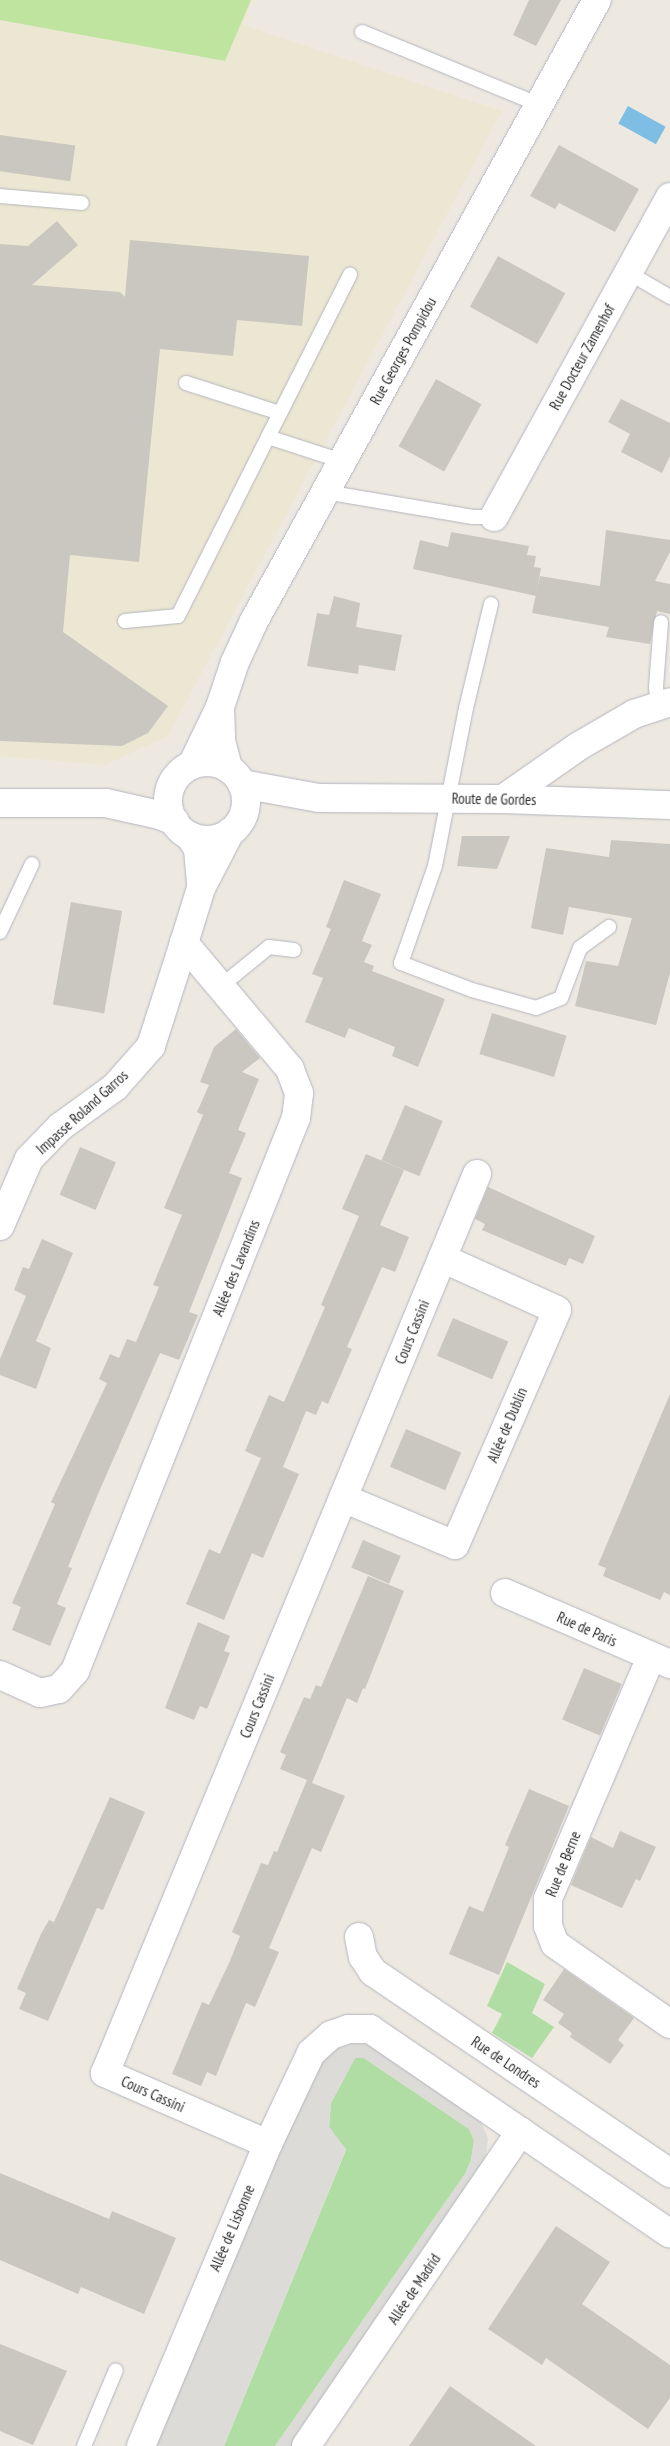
<!DOCTYPE html>
<meta charset="utf-8">
<style>
body{margin:0}
#map{position:relative;width:670px;height:2446px;overflow:hidden;background:#ede9e1;font-family:"PT Sans Narrow",sans-serif}
div>[style]{position:absolute}
[style*='--x']{left:calc(var(--x)*1px);top:calc(var(--y)*1px);width:calc(var(--w)*1px);rotate:calc(var(--a)*1deg)}
.education>*{inset:0;background:#ece7d2}
.green>*{inset:0;background:#b0dda3}
.pitch>*{inset:0;background:#bfe4a0}
.plaza>*{inset:0;background:#dddbd7}
.water>*{inset:0;background:#7fbee4;transform-origin:0 0}
.building>*{inset:0;background:#c9c7bf;transform-origin:0 0}
.roads{filter:drop-shadow(0 0 1px #b4b5bf) drop-shadow(0 0 1px #b4b5bf)}
.lane>*{height:14px;margin:-7px;padding:0 7px;transform-origin:7px;border-radius:7px;background:#fff}
.street>*{height:28px;margin:-14px;padding:0 14px;transform-origin:14px;border-radius:14px;background:#fff}
.secondary>*{height:28px;margin:-14px;padding:0 14px;transform-origin:14px;border-radius:14px;background:#fff}
.secondary>.ring{margin:-14px;padding:0;box-sizing:content-box;background:none;border:28px solid #fff;border-radius:50%}
span{translate:-50% -50%;white-space:nowrap;text-align:center;line-height:1.15;-webkit-text-stroke:5px #fff;paint-order:stroke}
.street-label{font-size:15px;color:#2d2d2d}
</style>
<div id="map">
<div class="education">
<i style="clip-path:polygon(0 0,253px 0,243px 25px,502px 111px,168px 736px,105px 765px,0 756px)"></i>
</div>
<div class="green">
<i style="clip-path:polygon(507px 1962px,545px 1984px,532px 2013px,554px 2027px,532px 2058px,492px 2033px,502px 2014px,487px 2006px)"></i>
<i style="clip-path:polygon(355px 2058px,364px 2058px,469px 2129px,474px 2140px,471px 2160px,465px 2174px,275px 2446px,224px 2446px,346px 2150px,329px 2127px,331px 2103px)"></i>
</div>
<div class="pitch">
<i style="clip-path:polygon(0 0,251px 0,225px 61px,0 20px)"></i>
</div>
<div class="plaza">
<i style="clip-path:polygon(353px 2044px,369px 2044px,480px 2120px,488px 2138px,485px 2163px,293px 2446px,275px 2446px,465px 2174px,471px 2160px,474px 2140px,469px 2129px,364px 2058px,355px 2058px,331px 2103px,329px 2127px,346px 2149px,224px 2446px,154px 2446px,314px 2065px,333px 2050px)"></i>
</div>
<div class="water">
<i style="left:628px;top:106px;width:43px;height:20px;rotate:29deg"></i>
</div>
<div class="building">
<i style="clip-path:polygon(529px 0,561px 0,536px 46px,513px 35px)"></i>
<i style="left:0;top:135px;width:76px;height:36px;rotate:8deg"></i>
<i style="clip-path:polygon(559px 145px,639px 189px,615px 232px,559px 203px,555px 209px,530px 196px)"></i>
<i style="clip-path:polygon(57px 221px,78px 245px,32px 285px,120px 292px,125px 297px,130px 240px,309px 256px,302px 326px,237px 320px,233px 356px,160px 349px,139px 562px,70px 555px,63px 632px,168px 706px,148px 733px,122px 746px,0 741px,0 244px,28px 246px)"></i>
<i style="left:498px;top:256px;width:77px;height:58px;rotate:29deg"></i>
<i style="left:436px;top:379px;width:52px;height:77px;rotate:29deg"></i>
<i style="clip-path:polygon(621px 399px,670px 423px,670px 456px,662px 473px,621px 452px,630px 434px,608px 422px)"></i>
<i style="clip-path:polygon(606px 530px,670px 540px,670px 552px,655px 581px,670px 584px,670px 614px,657px 611px,650px 644px,606px 637px,609px 627px,532px 613px,540px 576px,600px 586px)"></i>
<i style="clip-path:polygon(451px 532px,529px 546px,527px 555px,536px 556px,534px 567px,541px 568px,536px 596px,413px 569px,420px 540px,448px 547px)"></i>
<i style="clip-path:polygon(334px 596px,360px 603px,356px 627px,402px 635px,395px 671px,359px 665px,358px 674px,307px 666px,317px 613px,329px 615px)"></i>
<i style="clip-path:polygon(462px 836px,510px 836px,497px 869px,457px 866px)"></i>
<i style="clip-path:polygon(611px 840px,670px 844px,670px 973px,656px 1025px,575px 1006px,586px 961px,618px 966px,632px 918px,569px 907px,563px 935px,531px 928px,546px 848px,609px 857px)"></i>
<i style="clip-path:polygon(344px 880px,381px 894px,362px 941px,372px 945px,364px 962px,374px 966px,372px 971px,445px 999px,418px 1067px,392px 1056px,395px 1047px,349px 1028px,345px 1038px,305px 1022px,323px 978px,312px 974px,331px 929px,326px 927px)"></i>
<i style="left:71px;top:902px;width:52px;height:104px;rotate:10deg"></i>
<i style="left:492px;top:1013px;width:78px;height:43px;rotate:17deg"></i>
<i style="clip-path:polygon(236px 1029px,260px 1058px,242px 1072px,259px 1079px,238px 1130px,246px 1133px,229px 1173px,242px 1178px,189px 1312px,198px 1315px,179px 1360px,160px 1353px,98px 1494px,68px 1567px,72px 1568px,57px 1604px,66px 1608px,50px 1646px,12px 1630px,21px 1607px,12px 1603px,55px 1504px,51px 1502px,107px 1383px,99px 1379px,110px 1354px,119px 1358px,127px 1339px,136px 1342px,159px 1287px,153px 1285px,182px 1215px,164px 1208px,203px 1115px,197px 1112px,209px 1085px,200px 1082px,214px 1047px)"></i>
<i style="left:405px;top:1105px;width:41px;height:60px;rotate:23deg"></i>
<i style="left:80px;top:1147px;width:39px;height:52px;rotate:23deg"></i>
<i style="clip-path:polygon(366px 1154px,404px 1170px,380px 1225px,409px 1237px,395px 1272px,382px 1267px,347px 1347px,352px 1349px,328px 1404px,322px 1401px,316px 1415px,306px 1411px,283px 1467px,299px 1474px,263px 1558px,252px 1553px,224px 1620px,186px 1604px,209px 1549px,220px 1554px,261px 1458px,267px 1461px,245px 1451px,269px 1395px,284px 1402px,325px 1307px,321px 1305px,359px 1216px,342px 1209px)"></i>
<i style="clip-path:polygon(488px 1187px,595px 1236px,583px 1264px,569px 1258px,566px 1266px,482px 1230px,485px 1224px,475px 1219px)"></i>
<i style="clip-path:polygon(42px 1239px,73px 1253px,36px 1341px,51px 1348px,36px 1389px,0 1375px,0 1359px,26px 1296px,14px 1290px,23px 1267px,29px 1269px)"></i>
<i style="left:453px;top:1318px;width:60px;height:41px;rotate:23deg"></i>
<i style="clip-path:polygon(670px 1394px,670px 1595px,664px 1592px,660px 1600px,603px 1576px,606px 1568px,598px 1565px)"></i>
<i style="left:406px;top:1429px;width:60px;height:41px;rotate:23deg"></i>
<i style="left:363px;top:1540px;width:41px;height:30px;rotate:23deg"></i>
<i style="clip-path:polygon(368px 1576px,404px 1591px,365px 1689px,363px 1688px,357px 1703px,347px 1698px,312px 1783px,345px 1796px,321px 1852px,312px 1848px,287px 1906px,269px 1948px,279px 1952px,255px 2007px,246px 2003px,216px 2076px,207px 2072px,201px 2086px,172px 2074px,202px 2002px,209px 2005px,229px 1963px,240px 1936px,232px 1932px,261px 1863px,268px 1865px,274px 1851px,277px 1852px,307px 1780px,280px 1769px,286px 1755px,280px 1752px,304px 1697px,310px 1699px,316px 1685px,321px 1687px)"></i>
<i style="clip-path:polygon(198px 1622px,230px 1636px,224px 1651px,230px 1653px,207px 1709px,200px 1706px,194px 1720px,165px 1708px)"></i>
<i style="left:584px;top:1668px;width:41px;height:56px;rotate:23deg"></i>
<i style="clip-path:polygon(529px 1789px,569px 1806px,499px 1975px,449px 1954px,469px 1906px,483px 1912px,509px 1847px,505px 1845px)"></i>
<i style="clip-path:polygon(110px 1797px,145px 1812px,103px 1910px,97px 1908px,48px 2021px,19px 2009px,26px 1993px,17px 1989px,41px 1934px,49px 1920px,54px 1922px)"></i>
<i style="clip-path:polygon(620px 1831px,656px 1847px,640px 1881px,636px 1879px,622px 1908px,571px 1885px,591px 1837px,613px 1848px)"></i>
<i style="clip-path:polygon(564px 1969px,634px 2018px,618px 2040px,624px 2045px,610px 2064px,570px 2037px,572px 2033px,558px 2023px,564px 2014px,543px 2000px)"></i>
<i style="clip-path:polygon(0 2173px,109px 2219px,112px 2211px,176px 2238px,144px 2314px,81px 2287px,78px 2294px,0 2260px)"></i>
<i style="clip-path:polygon(556px 2226px,610px 2262px,582px 2304px,670px 2365px,670px 2398px,648px 2429px,546px 2358px,542px 2365px,488px 2329px)"></i>
<i style="clip-path:polygon(0 2344px,67px 2371px,33px 2445px,0 2431px)"></i>
<i style="clip-path:polygon(450px 2386px,477px 2405px,536px 2446px,409px 2446px)"></i>
</div>
<div class="roads">
<div class="lane">
<i style="--x:362;--y:32;--w:192;--a:22.3"></i>
<i style="--x:0;--y:196;--w:82;--a:4.9"></i>
<i style="--x:629;--y:273;--w:48;--a:30.3"></i>
<i style="--x:186;--y:383;--w:99;--a:17.7"></i>
<i style="--x:268;--y:437;--w:182;--a:-63.2"></i>
<i style="--x:325;--y:492;--w:150;--a:9.6"></i>
<i style="--x:473;--y:517;--w:21;--a:0"></i>
<i style="--x:491;--y:604;--w:107;--a:103.5"></i>
<i style="--x:466;--y:708;--w:161;--a:101.1"></i>
<i style="--x:435;--y:866;--w:103;--a:109.3"></i>
<i style="--x:401;--y:963;--w:76;--a:20.8"></i>
<i style="--x:472;--y:990;--w:66;--a:15.7"></i>
<i style="--x:536;--y:1008;--w:27;--a:-22"></i>
<i style="--x:561;--y:998;--w:53;--a:-69.2"></i>
<i style="--x:580;--y:948;--w:36;--a:-36"></i>
<i style="--x:125;--y:621;--w:53;--a:-5.4"></i>
<i style="--x:178;--y:616;--w:200;--a:-63.3"></i>
<i style="--x:268;--y:437;--w:78;--a:18"></i>
<i style="--x:658;--y:706;--w:19;--a:-96"></i>
<i style="--x:656;--y:687;--w:65;--a:-85.6"></i>
<i style="--x:0;--y:932;--w:75;--a:-64.8"></i>
<i style="--x:221;--y:986;--w:62;--a:-39.1"></i>
<i style="--x:269;--y:947;--w:25;--a:7"></i>
<i style="--x:84;--y:2446;--w:82;--a:-67.2"></i>
</div>
<div class="street">
<i style="--x:494;--y:517;--w:365;--a:-61.2"></i>
<i style="--x:220;--y:707;--w:34;--a:88"></i>
<i style="--x:221;--y:741;--w:28;--a:75"></i>
<i style="--x:192;--y:765;--w:64;--a:-64.2"></i>
<i style="--x:220;--y:707;--w:47;--a:-71.6"></i>
<i style="--x:235;--y:662;--w:45;--a:-65.1"></i>
<i style="--x:254;--y:621;--w:709;--a:-61.09"></i>
<i style="--x:503;--y:799;--w:93;--a:-34.9"></i>
<i style="--x:579;--y:746;--w:64;--a:-30.2"></i>
<i style="--x:634;--y:714;--w:38;--a:-18"></i>
<i style="--x:190;--y:836;--w:15;--a:58"></i>
<i style="--x:198;--y:849;--w:38;--a:85"></i>
<i style="--x:0;--y:1226;--w:73;--a:-66.6"></i>
<i style="--x:29;--y:1159;--w:45;--a:-45.9"></i>
<i style="--x:60;--y:1127;--w:68;--a:-36"></i>
<i style="--x:115;--y:1087;--w:55;--a:-48.7"></i>
<i style="--x:151;--y:1046;--w:108;--a:-72.2"></i>
<i style="--x:343;--y:1498;--w:121;--a:22.8"></i>
<i style="--x:455;--y:1545;--w:256;--a:-66.5"></i>
<i style="--x:557;--y:1310;--w:126;--a:-155.7"></i>
<i style="--x:505;--y:1593;--w:180;--a:23.3"></i>
<i style="--x:651;--y:1657;--w:263;--a:113.1"></i>
<i style="--x:548;--y:1899;--w:27;--a:90"></i>
<i style="--x:548;--y:1926;--w:19;--a:69"></i>
<i style="--x:555;--y:1944;--w:140;--a:34.8"></i>
<i style="--x:0;--y:1675;--w:44;--a:24.2"></i>
<i style="--x:40;--y:1693;--w:19;--a:-12"></i>
<i style="--x:59;--y:1689;--w:24;--a:-48"></i>
<i style="--x:75;--y:1671;--w:596;--a:-68.22"></i>
<i style="--x:296;--y:1118;--w:25;--a:-83"></i>
<i style="--x:299;--y:1093;--w:26;--a:-111"></i>
<i style="--x:290;--y:1069;--w:165;--a:-130.1"></i>
<i style="--x:184;--y:943;--w:58;--a:-72.8"></i>
<i style="--x:201;--y:888;--w:63;--a:-62.6"></i>
<i style="--x:359;--y:1937;--w:20;--a:79"></i>
<i style="--x:363;--y:1957;--w:18;--a:56"></i>
<i style="--x:373;--y:1972;--w:359;--a:34.1"></i>
<i style="--x:268;--y:2144;--w:178;--a:-156.5"></i>
<i style="--x:105;--y:2073;--w:973;--a:-67.52"></i>
<i style="--x:141;--y:2446;--w:328;--a:-67.2"></i>
<i style="--x:268;--y:2144;--w:101;--a:-64.7"></i>
<i style="--x:311;--y:2053;--w:27;--a:-42"></i>
<i style="--x:331;--y:2035;--w:18;--a:-19"></i>
<i style="--x:348;--y:2029;--w:22;--a:0"></i>
<i style="--x:370;--y:2029;--w:363;--a:34.3"></i>
<i style="--x:306;--y:2446;--w:381;--a:-55.7"></i>
</div>
<div class="secondary">
<i class="ring" style="left:168px;top:762px;width:50px;height:50px"></i>
<i style="--x:242;--y:784;--w:78;--a:10.3"></i>
<i style="--x:319;--y:798;--w:184;--a:0.3"></i>
<i style="--x:503;--y:799;--w:167;--a:2.1"></i>
<i style="--x:0;--y:803;--w:106;--a:0"></i>
<i style="--x:106;--y:803;--w:54;--a:12.8"></i>
<i style="--x:159;--y:815;--w:17;--a:21"></i>
</div>
</div>
<div class="street-label">
<span style="left:403px;top:351px;rotate:-61deg">Rue Georges Pompidou</span>
<span style="left:582px;top:357px;rotate:-61deg">Rue Docteur Zamenhof</span>
<span style="left:494px;top:799px;rotate:1deg">Route de Gordes</span>
<span style="left:82px;top:1112px;rotate:-42deg">Impasse Roland Garros</span>
<span style="left:236px;top:1268px;rotate:-68deg">Allée des Lavandins</span>
<span style="left:412px;top:1332px;rotate:-68deg">Cours Cassini</span>
<span style="left:507px;top:1425px;rotate:-67deg">Allée de Dublin</span>
<span style="left:587px;top:1629px;rotate:24deg">Rue de Paris</span>
<span style="left:257px;top:1706px;rotate:-68deg">Cours Cassini</span>
<span style="left:563px;top:1864px;rotate:-68deg">Rue de Berne</span>
<span style="left:506px;top:2062px;rotate:34deg">Rue de Londres</span>
<span style="left:153px;top:2094px;rotate:24deg">Cours Cassini</span>
<span style="left:232px;top:2228px;rotate:-67deg">Allée de Lisbonne</span>
<span style="left:414px;top:2289px;rotate:-56deg">Allée de Madrid</span>
</div>
</div>
